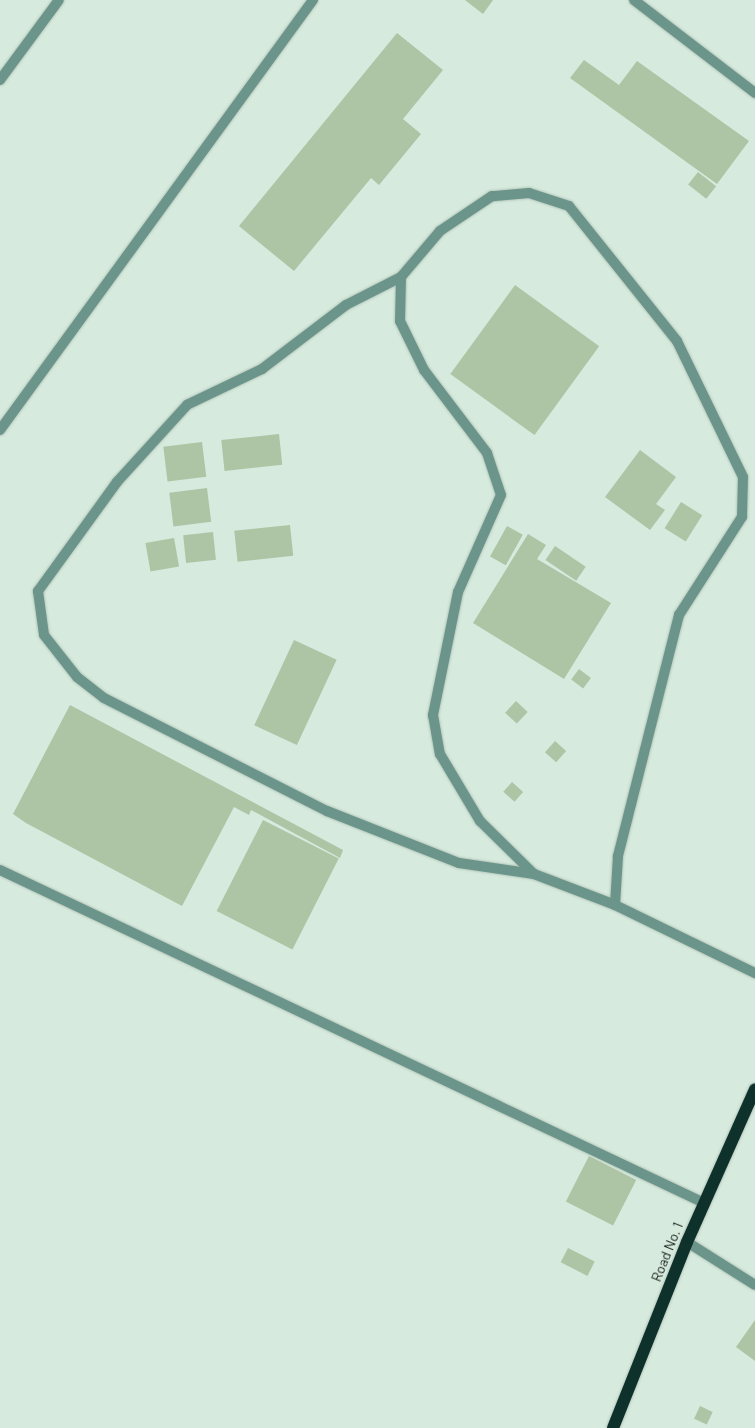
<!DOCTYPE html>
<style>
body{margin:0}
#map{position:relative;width:755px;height:1428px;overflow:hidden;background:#d6eadd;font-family:Barlow,sans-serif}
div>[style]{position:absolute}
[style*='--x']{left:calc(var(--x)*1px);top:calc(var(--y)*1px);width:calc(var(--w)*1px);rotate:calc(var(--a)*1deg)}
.building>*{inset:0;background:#adc4a5;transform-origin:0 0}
.roads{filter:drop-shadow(0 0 1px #b4c5ba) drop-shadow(0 0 1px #b4c5ba)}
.lane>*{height:10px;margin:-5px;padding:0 5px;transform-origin:5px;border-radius:5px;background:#6b958a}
.street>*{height:10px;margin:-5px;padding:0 5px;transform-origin:5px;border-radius:5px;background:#6b958a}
.highway>*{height:12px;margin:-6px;padding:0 6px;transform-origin:6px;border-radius:6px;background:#0e322b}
span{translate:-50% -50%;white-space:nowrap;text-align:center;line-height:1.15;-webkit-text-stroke:4px #d6eadd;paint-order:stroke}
.street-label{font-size:14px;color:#171f1a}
</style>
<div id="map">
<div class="building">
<i style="clip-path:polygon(465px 0,493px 0,483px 14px)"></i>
<i style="clip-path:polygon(397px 33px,443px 70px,403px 119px,421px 134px,379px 185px,371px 178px,294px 271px,239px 226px)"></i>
<i style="clip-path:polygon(584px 60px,619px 85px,637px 61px,749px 141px,717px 184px,570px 78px)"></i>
<i style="left:698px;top:172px;width:23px;height:16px;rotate:38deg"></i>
<i style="left:515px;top:285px;width:104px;height:110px;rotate:36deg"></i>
<i style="left:279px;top:434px;width:31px;height:58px;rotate:84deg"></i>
<i style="left:202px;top:442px;width:35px;height:39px;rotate:83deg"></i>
<i style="clip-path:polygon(640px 450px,676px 477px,656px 504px,665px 510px,650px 530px,605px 497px)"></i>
<i style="left:207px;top:488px;width:34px;height:38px;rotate:83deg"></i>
<i style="left:681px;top:502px;width:25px;height:31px;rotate:32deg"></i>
<i style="left:290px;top:525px;width:31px;height:56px;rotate:84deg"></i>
<i style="left:507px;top:526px;width:18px;height:35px;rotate:29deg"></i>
<i style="left:213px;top:532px;width:28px;height:30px;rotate:84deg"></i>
<i style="clip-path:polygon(528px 534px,546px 545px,537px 559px,611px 603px,564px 679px,473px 623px)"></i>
<i style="left:174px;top:538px;width:29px;height:29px;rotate:80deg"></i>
<i style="left:555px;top:546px;width:37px;height:17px;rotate:34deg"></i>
<i style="left:294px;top:640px;width:47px;height:94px;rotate:25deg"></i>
<i style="left:579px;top:669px;width:15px;height:13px;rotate:37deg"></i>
<i style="left:516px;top:701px;width:16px;height:16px;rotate:43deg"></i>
<i style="clip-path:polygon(70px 705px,343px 850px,340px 858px,251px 810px,249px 815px,234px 807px,182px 906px,26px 823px,13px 814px)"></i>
<i style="left:555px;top:741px;width:15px;height:15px;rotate:42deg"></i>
<i style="left:512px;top:782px;width:15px;height:13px;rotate:42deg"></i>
<i style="left:263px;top:820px;width:85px;height:102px;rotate:27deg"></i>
<i style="left:589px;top:1156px;width:53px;height:51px;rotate:27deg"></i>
<i style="left:568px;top:1248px;width:30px;height:16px;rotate:27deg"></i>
<i style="clip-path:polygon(755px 1320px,755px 1361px,736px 1347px)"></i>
<i style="left:700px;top:1406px;width:14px;height:14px;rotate:25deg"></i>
</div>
<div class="roads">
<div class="lane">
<i style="--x:401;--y:277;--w:44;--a:91.3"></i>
<i style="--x:400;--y:321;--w:55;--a:63.9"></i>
<i style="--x:424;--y:370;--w:104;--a:52.8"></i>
<i style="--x:487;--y:453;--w:44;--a:71.6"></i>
<i style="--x:501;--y:495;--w:106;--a:113.9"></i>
<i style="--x:458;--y:592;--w:126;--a:101.5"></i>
<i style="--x:433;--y:715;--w:40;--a:80"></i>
<i style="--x:440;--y:754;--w:78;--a:59.2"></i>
<i style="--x:480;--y:821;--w:76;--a:44.5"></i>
<i style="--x:615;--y:905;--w:49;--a:-86.5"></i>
<i style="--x:618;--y:856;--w:249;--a:-75.8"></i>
<i style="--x:679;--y:615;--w:117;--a:-57.3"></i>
<i style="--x:742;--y:517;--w:40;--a:-88.6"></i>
<i style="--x:743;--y:477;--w:151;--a:-115.9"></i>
<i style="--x:677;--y:341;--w:173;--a:-128.7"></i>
<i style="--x:569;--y:206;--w:42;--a:-162"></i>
<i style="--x:529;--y:193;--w:37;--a:175"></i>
<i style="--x:492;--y:196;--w:63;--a:146.1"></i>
<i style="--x:440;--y:231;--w:60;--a:130.3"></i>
<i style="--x:401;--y:277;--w:62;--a:153"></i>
<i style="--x:346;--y:305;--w:106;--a:142.7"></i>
<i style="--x:262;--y:369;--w:83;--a:154.4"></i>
<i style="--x:187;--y:405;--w:104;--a:132.3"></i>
<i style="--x:117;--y:482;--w:135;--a:125.9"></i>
<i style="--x:38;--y:591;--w:44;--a:82.2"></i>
<i style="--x:44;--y:635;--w:53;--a:51.8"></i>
<i style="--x:77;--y:677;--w:34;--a:38"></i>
<i style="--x:104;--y:698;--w:250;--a:26.9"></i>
<i style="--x:327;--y:811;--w:142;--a:21.5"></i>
<i style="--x:459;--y:863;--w:76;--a:8.3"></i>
<i style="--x:534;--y:874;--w:87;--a:20.9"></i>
<i style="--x:615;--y:905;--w:156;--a:25.9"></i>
</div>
<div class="street">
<i style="--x:634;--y:0;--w:153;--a:37.5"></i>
<i style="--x:0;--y:80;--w:99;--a:-53.6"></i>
<i style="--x:0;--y:430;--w:532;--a:-53.95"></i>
<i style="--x:0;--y:870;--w:779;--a:25.31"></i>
<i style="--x:687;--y:1242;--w:80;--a:32.3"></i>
</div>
<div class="highway">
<i style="--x:613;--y:1428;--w:200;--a:-68.3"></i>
<i style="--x:687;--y:1242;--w:167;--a:-66"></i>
</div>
</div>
<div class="street-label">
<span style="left:667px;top:1252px;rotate:-68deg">Road No. 1</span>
</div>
</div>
